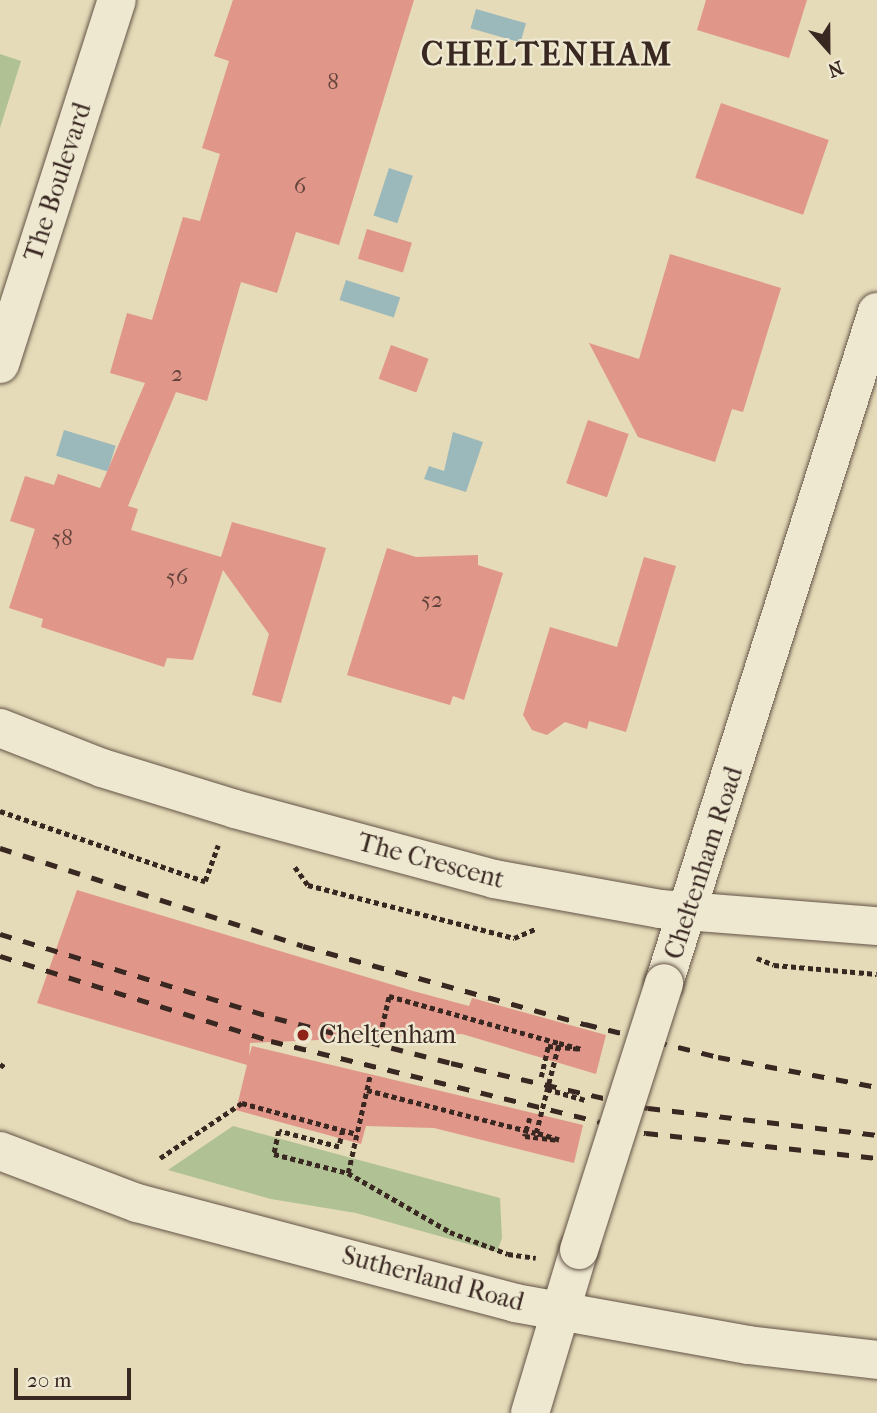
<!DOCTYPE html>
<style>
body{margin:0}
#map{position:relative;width:877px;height:1413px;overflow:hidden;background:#e5dbb8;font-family:"IM FELL French Canon",serif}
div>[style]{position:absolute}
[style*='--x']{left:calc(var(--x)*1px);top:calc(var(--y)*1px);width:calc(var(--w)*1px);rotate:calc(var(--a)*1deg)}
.green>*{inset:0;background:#b0c193}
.water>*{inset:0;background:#9bb8ba;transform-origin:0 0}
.building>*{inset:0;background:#e09689;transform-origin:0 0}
.path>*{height:4.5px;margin-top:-2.25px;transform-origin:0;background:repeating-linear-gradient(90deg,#392721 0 5px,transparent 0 8.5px)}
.roads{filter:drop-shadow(0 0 2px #645447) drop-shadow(0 0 2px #645447)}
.minor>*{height:38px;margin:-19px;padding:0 19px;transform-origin:19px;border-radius:19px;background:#eee8d1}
.rail>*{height:5px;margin-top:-2.5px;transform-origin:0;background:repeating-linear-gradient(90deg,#392721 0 12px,transparent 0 24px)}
.path-bridge>*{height:4.5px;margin-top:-2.25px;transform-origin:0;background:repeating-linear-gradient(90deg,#392721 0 5px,transparent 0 8.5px)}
.bridges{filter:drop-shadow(0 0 2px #645447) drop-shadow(0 0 2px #645447)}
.minor-bridge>*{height:38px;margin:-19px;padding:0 19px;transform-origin:19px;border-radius:19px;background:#eee8d1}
.dots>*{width:19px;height:19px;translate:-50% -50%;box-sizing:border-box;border:4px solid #eee8d1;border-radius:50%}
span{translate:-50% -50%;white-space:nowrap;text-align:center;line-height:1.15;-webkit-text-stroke:5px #eee8d1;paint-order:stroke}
.number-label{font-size:23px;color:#63433b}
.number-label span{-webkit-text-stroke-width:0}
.street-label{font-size:26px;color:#392721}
.poi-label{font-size:26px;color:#392721}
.left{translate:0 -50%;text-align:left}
.district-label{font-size:33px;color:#392721;font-weight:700;letter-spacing:2px}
.north{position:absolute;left:793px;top:14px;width:70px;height:70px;-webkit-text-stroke:5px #eee8d1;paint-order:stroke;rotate:159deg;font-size:19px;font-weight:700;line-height:28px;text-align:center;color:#392721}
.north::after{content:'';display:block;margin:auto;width:24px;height:32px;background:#392721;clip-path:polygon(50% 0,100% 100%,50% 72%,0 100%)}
.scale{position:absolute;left:14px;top:1368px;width:117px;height:32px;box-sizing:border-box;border:4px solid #392721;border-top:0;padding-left:9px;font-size:21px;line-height:24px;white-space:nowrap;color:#392721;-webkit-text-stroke:5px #eee8d1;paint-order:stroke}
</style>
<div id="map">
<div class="green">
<i style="clip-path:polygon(0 54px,21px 61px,0 128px)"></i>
<i style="clip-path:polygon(233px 1126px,500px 1198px,502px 1238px,497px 1252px,356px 1213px,271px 1199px,168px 1170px)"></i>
</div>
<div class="water">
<i style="left:476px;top:9px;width:52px;height:20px;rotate:16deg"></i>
<i style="left:389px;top:168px;width:25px;height:50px;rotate:18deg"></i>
<i style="left:346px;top:280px;width:57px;height:21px;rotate:18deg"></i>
<i style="left:64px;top:430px;width:54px;height:27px;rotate:17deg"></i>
<i style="clip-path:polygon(453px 432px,483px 442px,466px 492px,424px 479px,429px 466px,444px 471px)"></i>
</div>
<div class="building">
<i style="clip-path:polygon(233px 0,414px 0,339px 245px,296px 232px,277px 293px,241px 282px,207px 401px,176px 392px,128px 506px,138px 509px,131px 530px,221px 557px,232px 522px,326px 548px,281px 703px,252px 695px,269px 634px,223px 570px,193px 660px,167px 658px,164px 667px,41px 627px,43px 619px,9px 608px,35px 529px,10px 521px,25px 476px,54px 485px,58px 474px,100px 488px,145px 383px,110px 373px,127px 313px,152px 320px,183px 217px,200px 221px,220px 154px,202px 148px,229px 61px,214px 56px)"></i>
<i style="clip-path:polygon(706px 0,807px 0,789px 58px,697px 30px)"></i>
<i style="left:721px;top:103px;width:114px;height:79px;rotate:19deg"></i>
<i style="left:367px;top:229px;width:47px;height:31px;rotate:17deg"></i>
<i style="clip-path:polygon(670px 254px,781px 288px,743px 412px,732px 409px,715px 462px,638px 437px,589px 343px,639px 359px)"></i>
<i style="left:391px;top:345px;width:40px;height:36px;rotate:20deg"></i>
<i style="left:588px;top:420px;width:43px;height:67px;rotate:19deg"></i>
<i style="clip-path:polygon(387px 548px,416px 557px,478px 555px,478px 565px,503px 573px,464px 700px,453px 696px,450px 705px,347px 675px)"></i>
<i style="clip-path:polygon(644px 557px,676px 566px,626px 732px,589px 721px,587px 729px,565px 722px,547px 735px,532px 730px,523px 715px,550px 627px,617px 647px)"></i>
<i style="clip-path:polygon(77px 890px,413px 991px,469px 1006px,472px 998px,606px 1035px,596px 1074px,462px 1034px,250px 1043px,249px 1056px,252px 1046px,583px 1125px,574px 1163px,434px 1128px,366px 1126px,361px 1144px,236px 1110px,247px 1065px,37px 1003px)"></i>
</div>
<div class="path">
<i style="--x:0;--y:811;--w:217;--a:18.9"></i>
<i style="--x:205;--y:881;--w:38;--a:-70"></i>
<i style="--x:295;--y:867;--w:22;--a:54"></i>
<i style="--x:308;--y:885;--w:213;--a:14.4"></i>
<i style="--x:514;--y:938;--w:23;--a:-23"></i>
<i style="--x:757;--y:958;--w:18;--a:22"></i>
<i style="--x:774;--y:965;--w:103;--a:5"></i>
<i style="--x:380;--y:1035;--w:40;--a:-77"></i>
<i style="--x:389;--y:996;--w:176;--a:15.5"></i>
<i style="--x:0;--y:1064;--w:7;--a:34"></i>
<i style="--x:541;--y:1077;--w:32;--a:-77"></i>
<i style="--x:548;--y:1046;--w:33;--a:5"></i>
<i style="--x:547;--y:1089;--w:40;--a:16"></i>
<i style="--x:367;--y:1090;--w:174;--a:14.3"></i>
<i style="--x:530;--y:1118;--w:19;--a:106"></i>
<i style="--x:525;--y:1136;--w:34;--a:7"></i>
<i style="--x:343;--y:1130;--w:17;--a:103"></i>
<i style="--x:339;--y:1147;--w:62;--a:-165.1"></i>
<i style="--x:279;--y:1131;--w:24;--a:102"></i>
<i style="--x:274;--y:1154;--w:76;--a:14.4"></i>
<i style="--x:348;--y:1173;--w:118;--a:30"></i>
<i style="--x:450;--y:1232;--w:62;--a:20.8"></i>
<i style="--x:508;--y:1254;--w:28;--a:8"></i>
<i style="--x:160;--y:1158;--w:99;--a:-33.9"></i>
<i style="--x:242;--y:1103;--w:119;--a:15.1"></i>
<i style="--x:348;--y:1173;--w:100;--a:-77.3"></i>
</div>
<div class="roads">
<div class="minor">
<i style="--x:0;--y:364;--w:382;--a:-72.2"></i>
<i style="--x:0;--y:728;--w:110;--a:21.4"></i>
<i style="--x:102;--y:768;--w:139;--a:17.1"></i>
<i style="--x:235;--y:809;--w:268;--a:15.1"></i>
<i style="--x:494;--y:879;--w:169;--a:10.2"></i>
<i style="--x:660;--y:909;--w:218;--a:4.5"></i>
<i style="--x:664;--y:983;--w:704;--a:-72.39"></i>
<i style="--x:0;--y:1151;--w:147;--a:20.8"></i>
<i style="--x:137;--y:1203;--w:391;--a:14.8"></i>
<i style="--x:515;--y:1303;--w:237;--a:10.2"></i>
<i style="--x:748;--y:1345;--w:130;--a:6.6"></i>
<i style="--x:530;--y:1413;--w:170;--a:-73.3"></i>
</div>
</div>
<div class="rail">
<i style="--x:0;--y:848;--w:318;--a:17.9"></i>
<i style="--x:303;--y:946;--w:293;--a:15.5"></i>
<i style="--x:585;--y:1024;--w:137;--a:13.9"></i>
<i style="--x:718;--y:1057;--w:162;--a:10.7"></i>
<i style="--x:0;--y:934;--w:288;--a:17"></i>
<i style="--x:275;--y:1018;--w:182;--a:14.3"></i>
<i style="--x:451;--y:1063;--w:202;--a:12.9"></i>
<i style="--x:648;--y:1108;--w:231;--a:6.7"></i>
<i style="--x:0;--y:956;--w:284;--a:17.4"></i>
<i style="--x:271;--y:1041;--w:386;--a:13.8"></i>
<i style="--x:646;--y:1133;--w:232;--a:6.2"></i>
</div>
<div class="path-bridge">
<i style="--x:559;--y:1140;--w:24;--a:-163"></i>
<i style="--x:536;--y:1133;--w:93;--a:-75.7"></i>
<i style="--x:559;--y:1043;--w:23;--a:15"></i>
</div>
<div class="bridges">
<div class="minor-bridge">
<i style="--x:579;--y:1250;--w:280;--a:-72.3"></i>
</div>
</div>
<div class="dots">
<i style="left:303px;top:1035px;background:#8f2418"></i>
</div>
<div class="number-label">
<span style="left:333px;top:82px">8</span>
<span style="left:300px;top:186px">6</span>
<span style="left:177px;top:374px">2</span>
<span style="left:62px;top:538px">58</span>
<span style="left:177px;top:577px">56</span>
<span style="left:432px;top:600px">52</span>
</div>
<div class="street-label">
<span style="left:58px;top:182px;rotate:-72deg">The Boulevard</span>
<span style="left:431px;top:861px;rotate:15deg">The Crescent</span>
<span style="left:704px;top:863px;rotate:-72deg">Cheltenham Road</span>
<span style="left:433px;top:1279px;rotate:15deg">Sutherland Road</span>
</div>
<div class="poi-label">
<span class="left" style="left:319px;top:1035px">Cheltenham</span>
</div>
<div class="district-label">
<span style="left:547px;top:55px">CHELTENHAM</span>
</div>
<div class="north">N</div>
<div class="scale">20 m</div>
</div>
